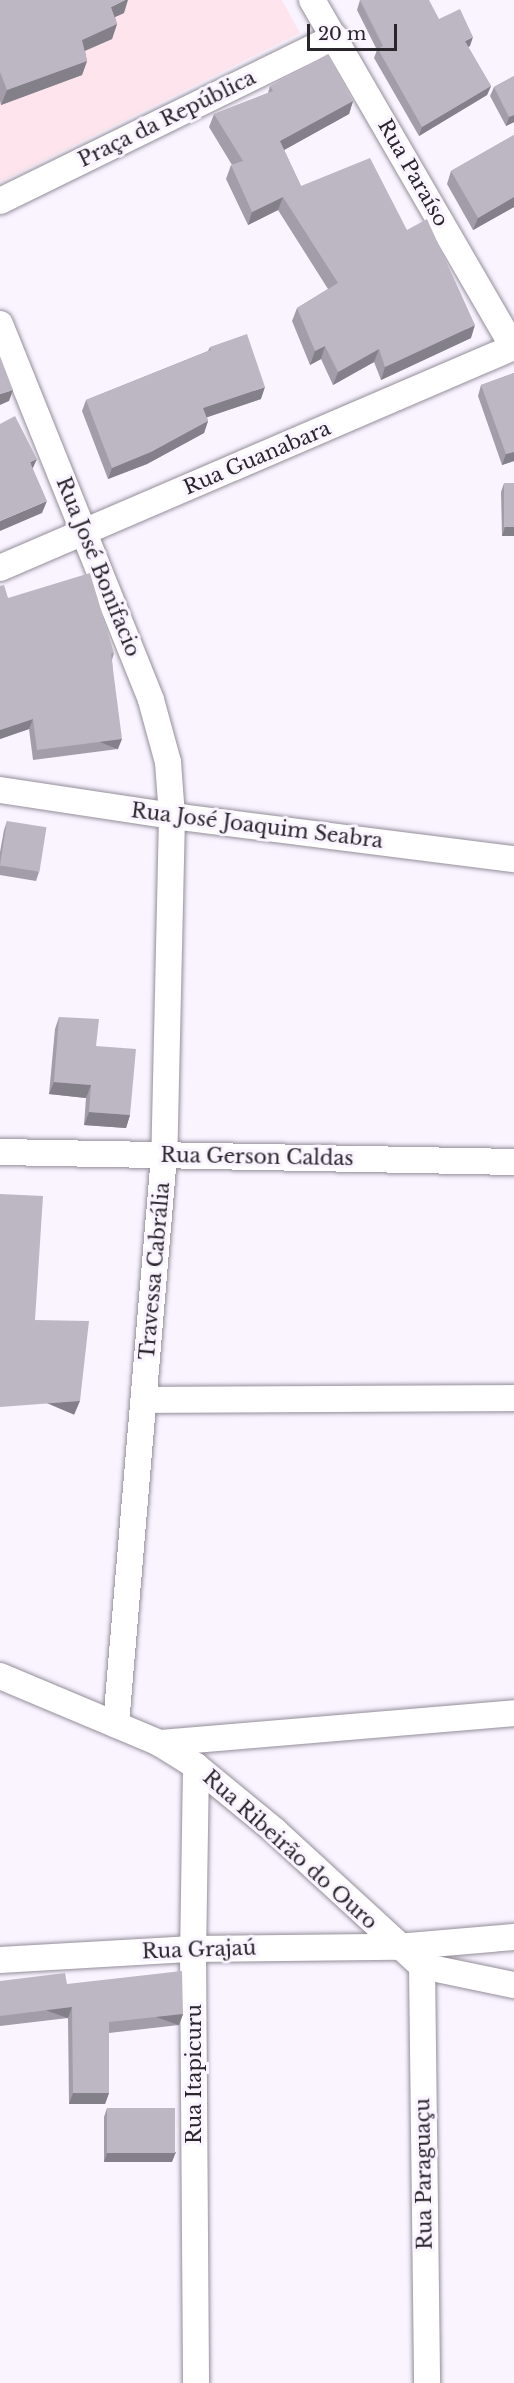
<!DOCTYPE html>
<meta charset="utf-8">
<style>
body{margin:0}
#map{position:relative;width:514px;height:2383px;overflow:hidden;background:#f9f4ff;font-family:"Libre Baskerville",serif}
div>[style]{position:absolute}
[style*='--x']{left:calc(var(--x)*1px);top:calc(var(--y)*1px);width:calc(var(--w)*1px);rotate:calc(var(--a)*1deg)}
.education>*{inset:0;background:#fee5ed}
.roads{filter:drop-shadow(0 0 2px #948e9a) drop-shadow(0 0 2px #948e9a)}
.minor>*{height:26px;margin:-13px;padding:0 13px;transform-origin:13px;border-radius:13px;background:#fff}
.wall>*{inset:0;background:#a39da9}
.shaded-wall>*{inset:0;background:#848089;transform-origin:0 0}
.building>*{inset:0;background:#bdb7c4;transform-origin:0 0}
span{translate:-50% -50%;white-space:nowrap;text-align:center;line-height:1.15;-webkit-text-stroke:6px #f9f4ff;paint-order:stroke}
.street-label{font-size:20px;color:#28262b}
.scale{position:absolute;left:307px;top:24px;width:90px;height:27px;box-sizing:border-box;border:3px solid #28262b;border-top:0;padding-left:8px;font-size:18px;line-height:21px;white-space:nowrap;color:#28262b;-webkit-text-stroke:4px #f9f4ff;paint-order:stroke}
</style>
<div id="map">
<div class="education">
<i style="clip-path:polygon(0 0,282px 0,300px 33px,0 182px)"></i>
</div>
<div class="roads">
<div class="minor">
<i style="--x:312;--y:0;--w:401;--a:59.9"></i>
<i style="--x:0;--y:201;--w:373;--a:-26.1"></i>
<i style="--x:0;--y:324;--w:405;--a:68.1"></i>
<i style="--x:151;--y:700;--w:64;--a:74.7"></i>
<i style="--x:168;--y:762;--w:54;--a:85.8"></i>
<i style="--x:172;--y:816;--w:340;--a:91.3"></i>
<i style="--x:164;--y:1156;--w:570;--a:94.83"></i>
<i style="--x:0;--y:568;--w:559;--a:-23.27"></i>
<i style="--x:0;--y:790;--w:174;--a:8.6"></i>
<i style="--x:172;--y:816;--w:345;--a:7.2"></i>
<i style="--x:0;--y:1152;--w:514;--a:1.11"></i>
<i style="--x:144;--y:1400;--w:370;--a:-0.3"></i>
<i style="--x:0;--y:1676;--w:173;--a:22.8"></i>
<i style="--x:159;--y:1743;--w:44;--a:31.9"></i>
<i style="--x:196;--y:1766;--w:102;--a:39.4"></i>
<i style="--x:275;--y:1831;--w:200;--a:42.6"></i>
<i style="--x:422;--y:1966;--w:94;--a:11.7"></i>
<i style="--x:159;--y:1743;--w:356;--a:-4.8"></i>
<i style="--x:196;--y:1766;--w:183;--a:90.9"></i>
<i style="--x:193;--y:1949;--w:434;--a:89.6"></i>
<i style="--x:0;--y:1960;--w:193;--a:-3.3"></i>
<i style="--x:193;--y:1949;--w:204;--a:-0.6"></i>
<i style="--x:397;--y:1947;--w:117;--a:-4.9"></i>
<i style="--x:422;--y:1966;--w:417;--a:89.3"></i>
</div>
</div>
<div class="wall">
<i style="clip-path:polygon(0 0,124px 13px,115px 17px,117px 24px,112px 39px,85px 51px,87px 61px,82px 75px,1px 105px,0 101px)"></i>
<i style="clip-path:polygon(360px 0,439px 19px,470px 46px,468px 47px,491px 86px,487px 95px,419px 136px,374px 58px,377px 50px,357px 10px)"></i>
<i style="clip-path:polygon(514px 76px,514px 122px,506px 126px,490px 96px,494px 87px)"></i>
<i style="clip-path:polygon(270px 86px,353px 101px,349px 114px,284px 150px,301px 186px,407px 230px,471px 338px,381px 380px,374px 362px,333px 385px,321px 359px,310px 365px,292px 321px,297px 308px,328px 289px,278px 210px,248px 225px,226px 179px,231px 165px,232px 165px,209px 127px,214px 114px,268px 93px)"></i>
<i style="clip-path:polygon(514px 135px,514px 207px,473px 230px,447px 184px,451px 171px)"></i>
<i style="clip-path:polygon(210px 347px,261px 399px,207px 417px,208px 421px,204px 433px,147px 464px,108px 479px,82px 411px,86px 400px,208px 351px)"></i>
<i style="clip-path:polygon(514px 373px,514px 461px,502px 465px,478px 396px,481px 385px)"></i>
<i style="clip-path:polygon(504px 483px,514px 536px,502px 536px,501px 492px)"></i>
<i style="clip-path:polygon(0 586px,8px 598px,114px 653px,112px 660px,118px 749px,33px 760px,29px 729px,0 739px)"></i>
<i style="clip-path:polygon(7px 821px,39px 872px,36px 881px,0 875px,0 852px,4px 830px)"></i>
<i style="clip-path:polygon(59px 1017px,96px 1046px,130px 1115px,126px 1128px,84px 1125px,86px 1098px,49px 1094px,55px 1029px)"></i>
<i style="clip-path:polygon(0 1981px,67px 1984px,183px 2014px,179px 2025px,109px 2033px,109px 2093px,105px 2104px,69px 2104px,68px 2018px,0 2026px)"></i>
<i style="clip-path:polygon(107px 2108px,172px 2162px,104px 2162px,104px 2117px)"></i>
</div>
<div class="shaded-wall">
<i style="clip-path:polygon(125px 0,128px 0,124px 13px,106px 21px,111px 7px)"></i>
<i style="clip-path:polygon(117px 24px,112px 39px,77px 54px,82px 40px)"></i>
<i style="clip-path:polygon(473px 37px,470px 46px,461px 50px,465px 41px)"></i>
<i style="clip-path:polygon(87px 61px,82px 75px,1px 105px,7px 90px)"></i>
<i style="clip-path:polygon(491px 86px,487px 95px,419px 136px,422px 127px)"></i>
<i style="clip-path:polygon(353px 101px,349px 114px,275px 155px,280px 141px)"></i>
<i style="clip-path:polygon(514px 115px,514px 122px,506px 126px,509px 117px)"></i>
<i style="clip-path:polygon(283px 197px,278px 210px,248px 225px,252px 212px)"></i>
<i style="clip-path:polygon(514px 197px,514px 207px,473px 230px,478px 218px)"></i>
<i style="clip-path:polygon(475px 325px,471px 338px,381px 380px,385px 367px)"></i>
<i style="clip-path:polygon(325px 346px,321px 359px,310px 365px,315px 351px)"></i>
<i style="clip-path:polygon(379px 349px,374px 362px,333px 385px,338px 372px)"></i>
<i style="clip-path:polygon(265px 387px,261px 399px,199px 420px,203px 408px)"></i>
<i style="clip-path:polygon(13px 390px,9px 401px,0 405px,0 394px)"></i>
<i style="clip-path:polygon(208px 421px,204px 433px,147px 464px,108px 479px,112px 468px)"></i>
<i style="clip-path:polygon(514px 452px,514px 461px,502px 465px,506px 454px)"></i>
<i style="clip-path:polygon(37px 459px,32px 470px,30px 462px)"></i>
<i style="clip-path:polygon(47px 501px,42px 513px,0 531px,0 521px)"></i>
<i style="clip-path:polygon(505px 527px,514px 527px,514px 536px,502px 536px)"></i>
<i style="clip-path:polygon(33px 719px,29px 729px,0 739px,0 730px)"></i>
<i style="left:122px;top:739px;width:11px;height:86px;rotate:112deg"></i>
<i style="clip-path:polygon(54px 1082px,91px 1085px,86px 1098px,49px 1094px)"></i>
<i style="clip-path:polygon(89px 1112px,130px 1115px,126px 1128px,84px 1125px)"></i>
<i style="left:80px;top:1401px;width:15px;height:80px;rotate:113deg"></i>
<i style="left:72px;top:2007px;width:12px;height:73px;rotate:110deg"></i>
<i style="left:183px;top:2014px;width:12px;height:74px;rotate:110deg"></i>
<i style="clip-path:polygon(73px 2093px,109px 2093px,105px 2104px,69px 2104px)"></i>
<i style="clip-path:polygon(176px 2152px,172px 2162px,104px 2162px,107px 2153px)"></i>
</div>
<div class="building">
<i style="clip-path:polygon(0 0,125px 0,111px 7px,117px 24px,82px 40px,87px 61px,7px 90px,0 72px)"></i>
<i style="clip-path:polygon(360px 0,429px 0,439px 19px,460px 9px,473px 37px,465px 41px,491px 86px,422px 127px,378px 49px,383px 46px)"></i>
<i style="clip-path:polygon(328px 54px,353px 101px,280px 141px,301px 186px,370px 158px,407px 230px,427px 219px,475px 325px,385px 367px,379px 349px,338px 372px,325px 346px,315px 351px,297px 308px,338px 283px,283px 197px,252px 212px,231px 165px,243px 161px,214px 114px,273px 91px,270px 86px)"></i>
<i style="clip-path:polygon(514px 76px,514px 115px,509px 117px,494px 87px)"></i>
<i style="clip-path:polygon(514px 135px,514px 197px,478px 218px,451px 171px)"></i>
<i style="clip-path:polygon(247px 334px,265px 387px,203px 408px,208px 421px,151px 452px,112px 468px,86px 400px,211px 350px,210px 347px)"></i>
<i style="clip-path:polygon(0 356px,13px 390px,0 394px)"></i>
<i style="clip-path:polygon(514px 373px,514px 452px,506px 454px,481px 385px)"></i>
<i style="clip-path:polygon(15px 416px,37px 459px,30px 462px,47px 501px,0 521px,0 424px)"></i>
<i style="left:504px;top:483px;width:10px;height:44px"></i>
<i style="clip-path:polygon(90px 573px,114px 653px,111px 654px,122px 739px,37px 750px,33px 719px,0 730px,0 586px,4px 585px,8px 598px)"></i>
<i style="left:7px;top:821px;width:40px;height:45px;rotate:9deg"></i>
<i style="clip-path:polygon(59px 1017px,99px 1019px,96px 1046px,136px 1049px,130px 1115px,89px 1112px,91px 1085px,54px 1082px)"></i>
<i style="clip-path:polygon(0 1194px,43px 1196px,35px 1320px,89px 1321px,80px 1401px,0 1407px)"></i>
<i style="clip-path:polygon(182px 1971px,183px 2014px,109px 2022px,109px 2093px,73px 2093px,72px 2007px,0 2016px,0 1981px,65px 1973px,67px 1984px)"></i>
<i style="left:107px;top:2108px;width:68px;height:45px"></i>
</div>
<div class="street-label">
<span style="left:167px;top:119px;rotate:-26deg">Praça da República</span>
<span style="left:413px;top:173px;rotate:60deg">Rua Paraíso</span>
<span style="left:257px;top:458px;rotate:-23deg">Rua Guanabara</span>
<span style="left:98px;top:567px;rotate:68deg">Rua José Bonifacio</span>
<span style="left:257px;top:826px;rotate:7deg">Rua José Joaquim Seabra</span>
<span style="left:257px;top:1157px;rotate:1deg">Rua Gerson Caldas</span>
<span style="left:155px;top:1271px;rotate:-85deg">Travessa Cabrália</span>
<span style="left:290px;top:1850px;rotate:42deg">Rua Ribeirão do Ouro</span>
<span style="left:199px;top:1950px;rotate:-2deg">Rua Grajaú</span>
<span style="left:194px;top:2074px;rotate:-90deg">Rua Itapicuru</span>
<span style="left:424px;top:2174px;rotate:-91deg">Rua Paraguaçu</span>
</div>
<div class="scale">20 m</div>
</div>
